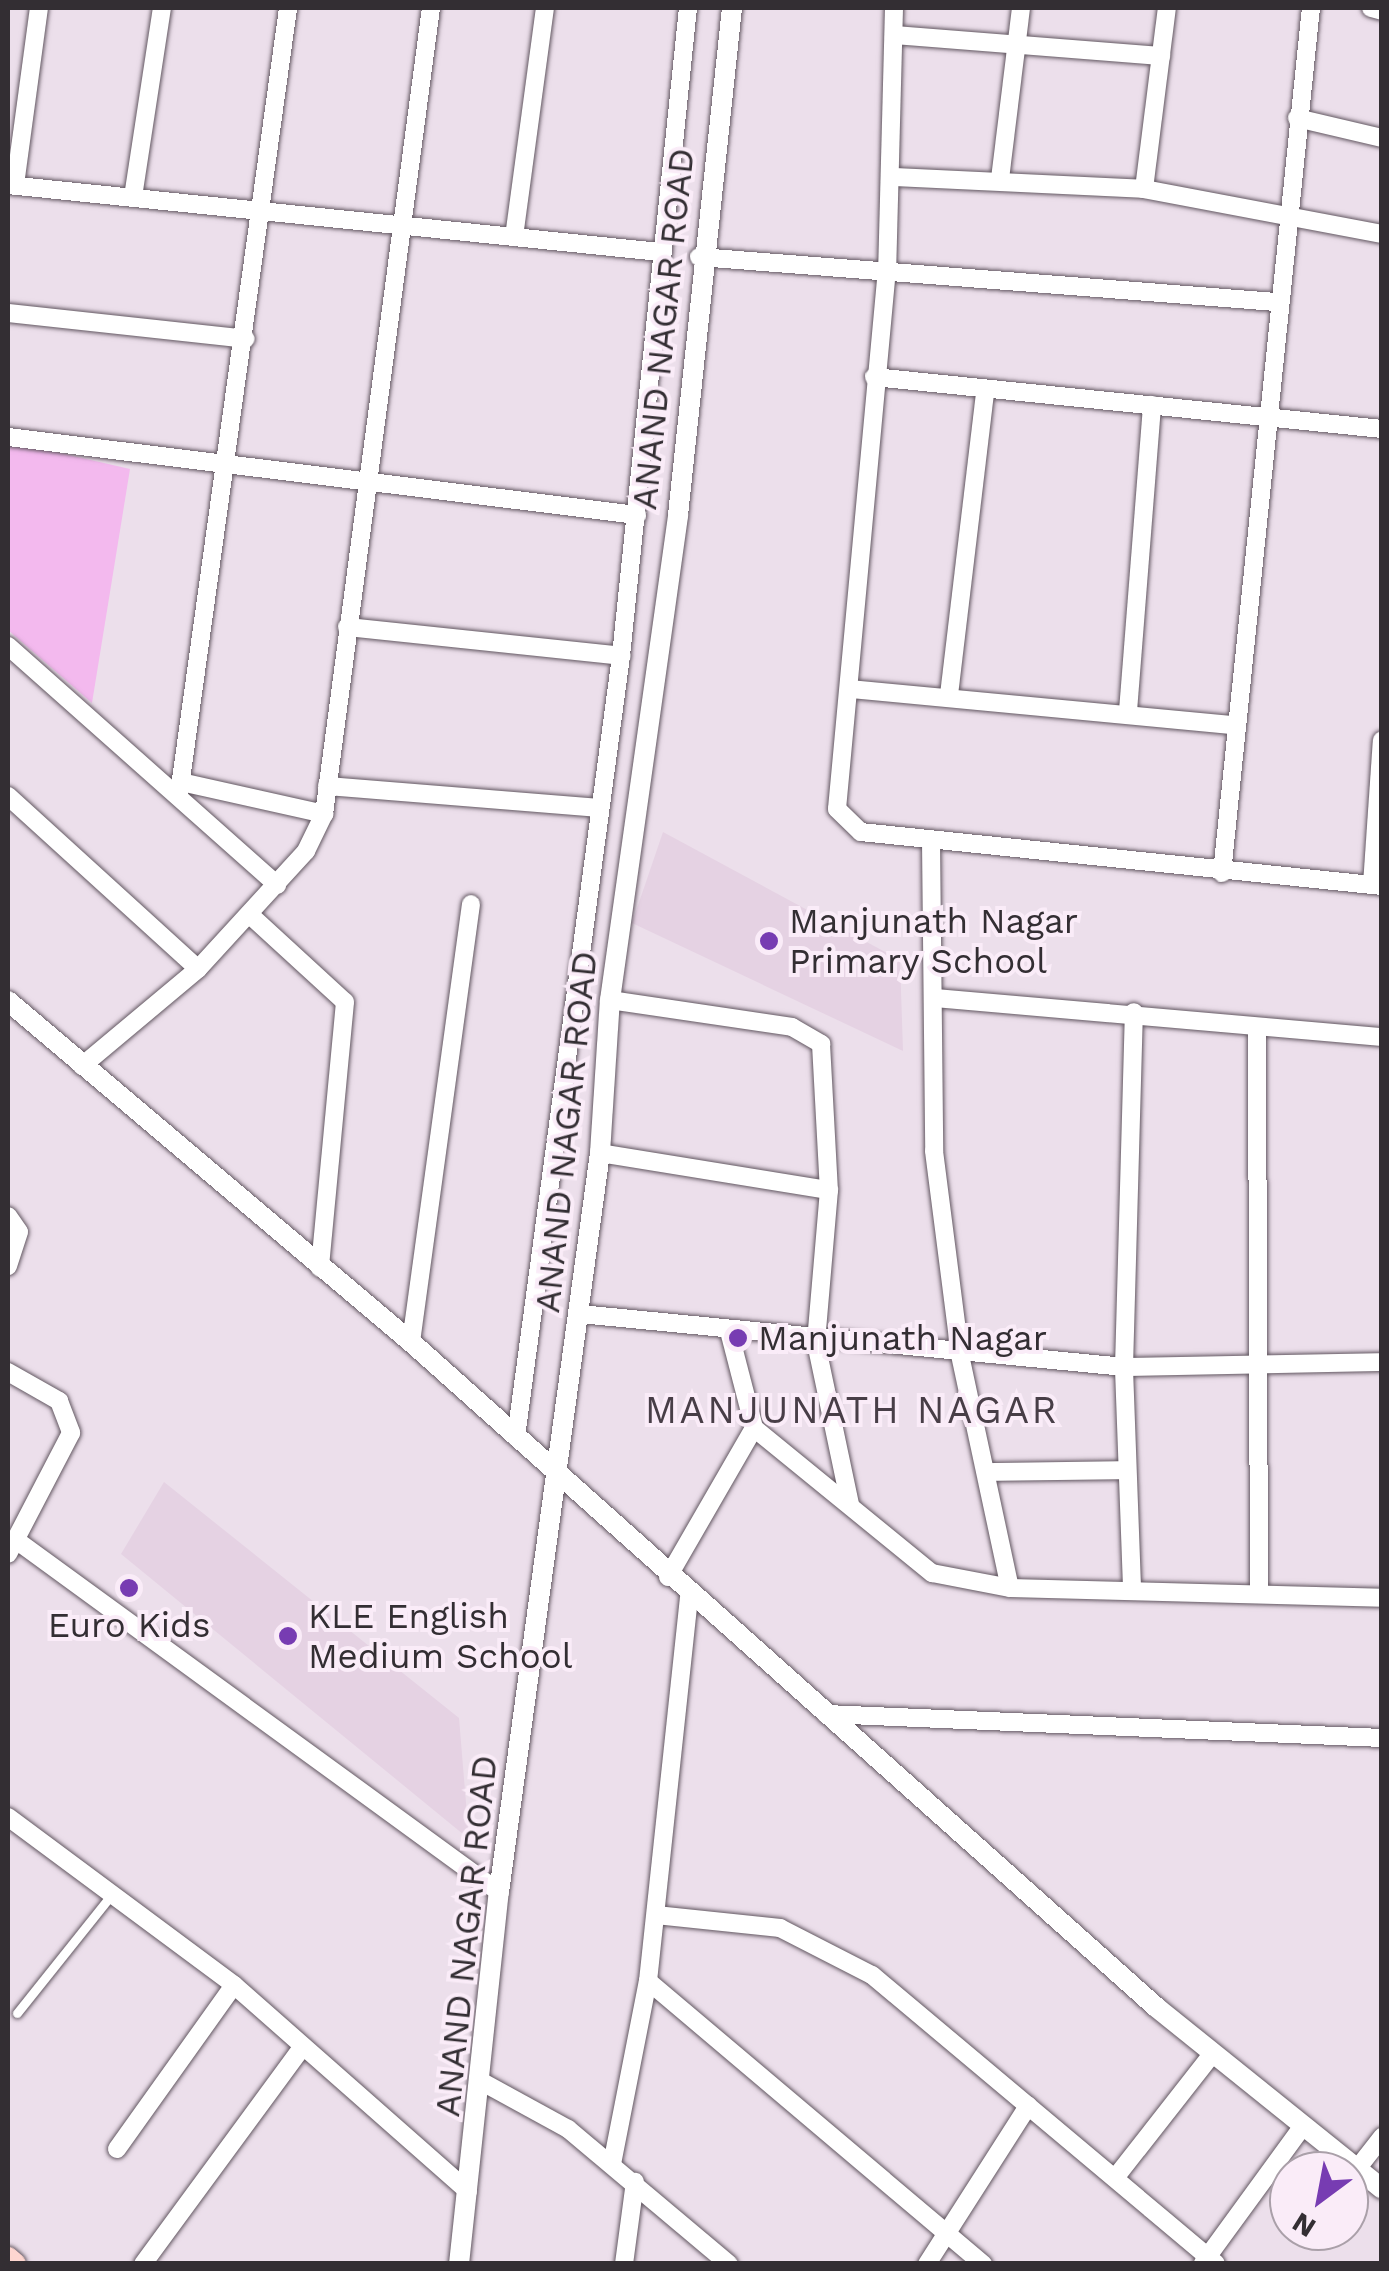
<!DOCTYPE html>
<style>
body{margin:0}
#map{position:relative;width:1389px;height:2271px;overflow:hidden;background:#ecdfeb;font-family:"Work Sans",sans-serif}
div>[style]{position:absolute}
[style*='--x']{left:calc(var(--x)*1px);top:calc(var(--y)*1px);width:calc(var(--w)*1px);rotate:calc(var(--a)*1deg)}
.built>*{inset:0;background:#e5d2e3}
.green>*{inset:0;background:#f3b9ee}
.roads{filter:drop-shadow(0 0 2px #625761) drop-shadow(0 0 2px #625761)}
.service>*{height:9px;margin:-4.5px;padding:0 4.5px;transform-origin:4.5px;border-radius:4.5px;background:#fff}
.minor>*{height:18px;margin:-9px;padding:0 9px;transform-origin:9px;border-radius:9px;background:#fff}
.tertiary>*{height:20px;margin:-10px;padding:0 10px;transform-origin:10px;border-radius:10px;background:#fff}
.secondary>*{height:22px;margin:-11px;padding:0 11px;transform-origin:11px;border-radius:11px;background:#fed6d0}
.dots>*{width:28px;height:28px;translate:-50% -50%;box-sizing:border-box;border:5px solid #faecf8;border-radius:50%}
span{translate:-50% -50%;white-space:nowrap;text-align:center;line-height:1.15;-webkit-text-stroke:8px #faecf8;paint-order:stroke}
.street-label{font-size:35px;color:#332e33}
.poi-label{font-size:35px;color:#332e33}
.left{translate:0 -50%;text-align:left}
.neighbourhood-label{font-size:38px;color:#483e47;letter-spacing:2.5px}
.frame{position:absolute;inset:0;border:10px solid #332e33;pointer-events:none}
.north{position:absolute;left:1269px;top:2151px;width:100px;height:100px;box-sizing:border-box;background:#faecf8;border:2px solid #aaa0a9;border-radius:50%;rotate:212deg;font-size:28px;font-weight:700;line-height:40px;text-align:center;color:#332e33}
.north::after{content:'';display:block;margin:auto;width:35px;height:45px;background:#773cb2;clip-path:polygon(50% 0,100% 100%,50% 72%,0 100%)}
</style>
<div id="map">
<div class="built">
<i style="clip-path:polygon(663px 832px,900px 960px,903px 1051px,632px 923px)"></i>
<i style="clip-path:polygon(164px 1482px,459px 1718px,469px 1839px,121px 1554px)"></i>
</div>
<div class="green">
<i style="clip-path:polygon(8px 441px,130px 469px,92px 703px,8px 630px)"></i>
</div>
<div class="roads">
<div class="service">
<i style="--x:17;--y:2013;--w:152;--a:-51.4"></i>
</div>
<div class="minor">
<i style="--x:894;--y:8;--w:261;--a:91.5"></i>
<i style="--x:887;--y:269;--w:542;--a:95.29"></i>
<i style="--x:837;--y:809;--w:33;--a:44"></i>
<i style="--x:861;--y:832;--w:524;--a:5.92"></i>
<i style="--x:1371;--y:8;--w:11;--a:15"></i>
<i style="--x:894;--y:35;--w:268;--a:4.5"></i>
<i style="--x:1297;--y:118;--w:87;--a:13.2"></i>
<i style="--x:893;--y:177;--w:251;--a:2.7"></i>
<i style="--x:1144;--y:189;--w:242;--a:10.7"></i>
<i style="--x:1000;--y:179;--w:172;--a:-83"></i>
<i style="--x:8;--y:185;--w:655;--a:5.87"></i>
<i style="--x:15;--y:185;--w:179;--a:-82.3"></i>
<i style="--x:1144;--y:189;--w:182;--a:-82.8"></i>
<i style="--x:133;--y:197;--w:191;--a:-81.3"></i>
<i style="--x:514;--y:237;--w:231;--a:-82.3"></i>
<i style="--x:699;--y:257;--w:579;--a:4.46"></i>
<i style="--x:8;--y:313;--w:239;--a:6.2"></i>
<i style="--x:874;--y:377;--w:511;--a:5.84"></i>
<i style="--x:8;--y:437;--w:634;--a:7.07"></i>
<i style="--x:347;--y:627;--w:276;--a:6"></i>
<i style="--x:8;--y:646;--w:360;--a:41.6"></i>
<i style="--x:850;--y:689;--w:382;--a:5.4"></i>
<i style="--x:949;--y:695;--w:306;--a:-83.2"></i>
<i style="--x:1128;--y:711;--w:307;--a:-85.5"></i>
<i style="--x:181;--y:782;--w:147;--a:12.6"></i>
<i style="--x:327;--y:786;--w:274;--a:4.6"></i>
<i style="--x:179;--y:794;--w:794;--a:-82.1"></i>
<i style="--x:8;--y:796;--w:257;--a:42.3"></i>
<i style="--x:931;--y:841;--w:310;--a:89.4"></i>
<i style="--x:934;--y:1151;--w:206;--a:82.7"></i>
<i style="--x:960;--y:1355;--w:238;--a:77.9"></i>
<i style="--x:1222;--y:873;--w:870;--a:-84.13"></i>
<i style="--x:1372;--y:885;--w:145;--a:-86.1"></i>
<i style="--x:249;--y:914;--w:130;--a:42.5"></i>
<i style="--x:345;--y:1002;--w:267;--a:95.4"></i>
<i style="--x:935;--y:998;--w:449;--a:5"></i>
<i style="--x:610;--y:1000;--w:184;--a:8.4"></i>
<i style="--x:792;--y:1027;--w:34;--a:30"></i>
<i style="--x:821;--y:1044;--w:146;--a:86.9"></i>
<i style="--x:829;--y:1190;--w:154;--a:94.9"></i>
<i style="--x:816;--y:1343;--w:165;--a:78.1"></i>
<i style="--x:1257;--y:1033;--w:561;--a:89.8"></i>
<i style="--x:82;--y:1066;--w:151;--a:-39.9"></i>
<i style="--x:198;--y:969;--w:160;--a:-47.5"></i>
<i style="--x:306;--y:851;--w:41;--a:-64.1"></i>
<i style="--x:324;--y:814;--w:813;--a:-82.44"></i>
<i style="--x:600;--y:1153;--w:232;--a:9.2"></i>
<i style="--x:8;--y:1216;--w:19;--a:55"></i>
<i style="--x:19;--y:1232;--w:36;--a:108"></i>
<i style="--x:580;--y:1314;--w:547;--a:5.56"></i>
<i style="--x:1124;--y:1367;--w:258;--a:-1.1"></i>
<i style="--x:729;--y:1331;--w:100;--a:75.5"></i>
<i style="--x:754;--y:1428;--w:230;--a:39.2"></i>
<i style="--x:932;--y:1573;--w:79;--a:10.9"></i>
<i style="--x:1010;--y:1588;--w:372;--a:1.5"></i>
<i style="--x:411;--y:1342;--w:442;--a:-82.2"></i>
<i style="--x:8;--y:1372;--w:59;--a:29.6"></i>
<i style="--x:59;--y:1401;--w:34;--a:69"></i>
<i style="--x:71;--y:1433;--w:136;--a:117.5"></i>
<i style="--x:516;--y:1437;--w:788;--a:-82.34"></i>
<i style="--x:621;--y:656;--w:651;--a:-84.1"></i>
<i style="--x:988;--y:1472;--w:139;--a:-0.8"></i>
<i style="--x:16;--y:1540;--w:598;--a:36.08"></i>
<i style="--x:668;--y:1577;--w:172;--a:-60"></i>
<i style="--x:1132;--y:1587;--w:220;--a:-92.1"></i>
<i style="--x:1124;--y:1367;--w:355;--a:-88.4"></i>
<i style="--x:826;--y:1714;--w:557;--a:2.47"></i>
<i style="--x:8;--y:1817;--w:282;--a:36.6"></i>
<i style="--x:234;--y:1985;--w:312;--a:41.4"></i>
<i style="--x:656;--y:1915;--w:125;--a:6"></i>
<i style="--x:780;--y:1928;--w:103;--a:27.1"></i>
<i style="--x:872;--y:1975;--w:449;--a:40"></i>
<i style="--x:648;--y:1981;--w:439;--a:40.2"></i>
<i style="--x:484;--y:2083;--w:96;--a:28.7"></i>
<i style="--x:568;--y:2129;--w:210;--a:40"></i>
<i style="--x:117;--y:2149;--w:201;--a:-54.5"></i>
<i style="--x:612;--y:2164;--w:187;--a:-78.9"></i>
<i style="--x:648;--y:1981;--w:386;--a:-83.9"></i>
<i style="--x:1357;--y:2169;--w:41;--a:-52"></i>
<i style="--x:1115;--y:2178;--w:159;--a:-51.9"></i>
<i style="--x:1203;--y:2263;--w:170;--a:-53.9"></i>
<i style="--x:143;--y:2264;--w:270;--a:-53.7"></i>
<i style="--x:624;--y:2264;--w:83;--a:-82.4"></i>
<i style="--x:927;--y:2264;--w:188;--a:-57.4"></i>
</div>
<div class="tertiary">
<i style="--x:8;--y:1001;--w:528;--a:40.24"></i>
<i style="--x:411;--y:1342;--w:999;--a:41.75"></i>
<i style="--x:1156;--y:2007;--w:290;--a:38.8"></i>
<i style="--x:459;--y:2264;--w:374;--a:-83.9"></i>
<i style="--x:499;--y:1892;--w:746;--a:-82.22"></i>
<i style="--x:600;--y:1153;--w:153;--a:-86.3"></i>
<i style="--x:610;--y:1000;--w:490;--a:-82"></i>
<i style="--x:678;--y:515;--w:510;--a:-83.92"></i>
</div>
<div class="secondary">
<i style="--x:8;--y:2258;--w:9;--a:41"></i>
</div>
</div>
<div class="dots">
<i style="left:769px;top:941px;background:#773cb2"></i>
<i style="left:738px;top:1338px;background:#773cb2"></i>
<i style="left:129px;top:1588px;background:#773cb2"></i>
<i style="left:288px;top:1636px;background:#773cb2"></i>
</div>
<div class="street-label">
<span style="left:663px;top:329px;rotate:-84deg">ANAND NAGAR ROAD</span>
<span style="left:566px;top:1132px;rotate:-84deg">ANAND NAGAR ROAD</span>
<span style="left:466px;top:1936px;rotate:-84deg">ANAND NAGAR ROAD</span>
</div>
<div class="poi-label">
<span class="left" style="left:789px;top:941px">Manjunath Nagar<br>Primary School</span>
<span class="left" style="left:758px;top:1338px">Manjunath Nagar</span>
<span class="left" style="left:308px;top:1636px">KLE English<br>Medium School</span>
<span style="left:129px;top:1625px">Euro Kids</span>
</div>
<div class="neighbourhood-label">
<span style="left:852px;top:1411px">MANJUNATH NAGAR</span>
</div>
<div class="frame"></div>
<div class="north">N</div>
</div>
